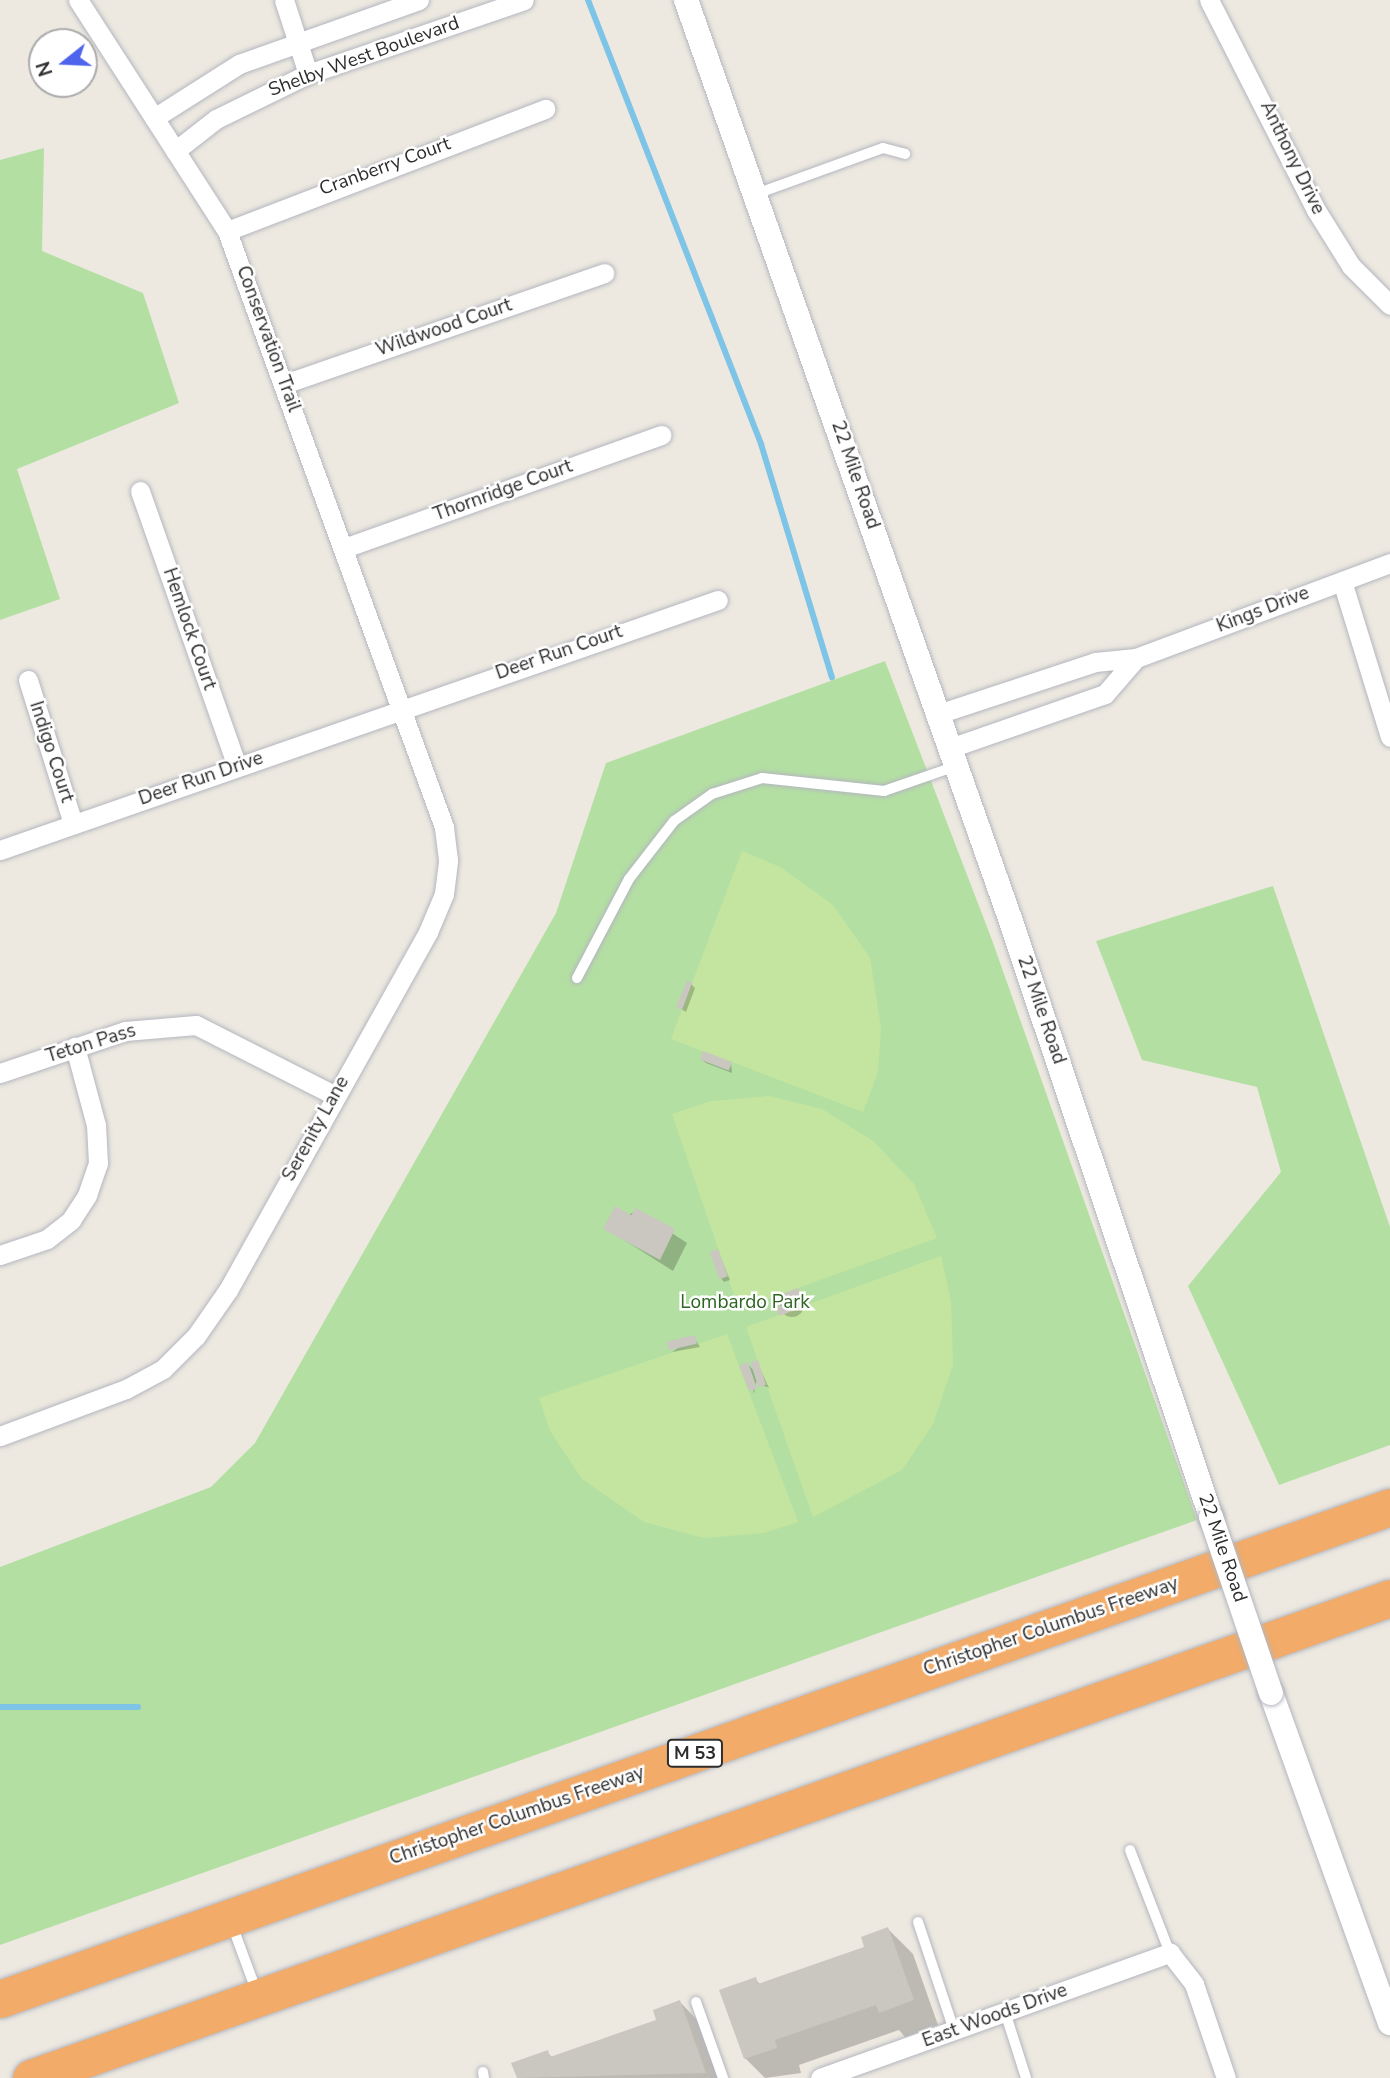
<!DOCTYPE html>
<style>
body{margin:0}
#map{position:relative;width:1390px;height:2078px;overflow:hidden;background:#ede9e1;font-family:"Nunito Sans",sans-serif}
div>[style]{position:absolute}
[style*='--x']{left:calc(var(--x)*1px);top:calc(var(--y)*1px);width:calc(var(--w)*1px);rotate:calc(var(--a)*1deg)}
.green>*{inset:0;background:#b4dfa3}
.pitch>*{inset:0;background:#c4e59f}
.shadow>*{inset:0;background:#0003}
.round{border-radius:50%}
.stream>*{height:6px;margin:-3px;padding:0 3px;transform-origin:3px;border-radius:3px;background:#7ec4e6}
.building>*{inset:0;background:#c9c7bf;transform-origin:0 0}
.roads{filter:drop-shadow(0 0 2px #b4b6bf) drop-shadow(0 0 2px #b4b6bf)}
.service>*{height:10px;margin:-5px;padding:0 5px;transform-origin:5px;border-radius:5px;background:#fff}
.minor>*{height:19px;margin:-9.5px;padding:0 9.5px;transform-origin:9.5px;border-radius:9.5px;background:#fff}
.tertiary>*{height:24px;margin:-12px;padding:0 12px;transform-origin:12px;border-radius:12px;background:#fff}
.motorway>*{height:37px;margin:-18.5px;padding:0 18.5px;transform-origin:18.5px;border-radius:18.5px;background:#f2ab68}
.bridges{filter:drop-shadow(0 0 2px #b4b6bf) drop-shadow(0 0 2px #b4b6bf)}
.tertiary-bridge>*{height:24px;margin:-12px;padding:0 12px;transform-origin:12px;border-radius:12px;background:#fff}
span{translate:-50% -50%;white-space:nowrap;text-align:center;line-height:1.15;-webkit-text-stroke:5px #fff;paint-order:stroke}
.shield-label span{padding:2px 5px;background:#fff;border:2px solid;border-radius:5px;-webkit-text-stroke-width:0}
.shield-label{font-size:18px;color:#2d2d2d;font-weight:700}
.street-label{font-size:19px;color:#2d2d2d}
.park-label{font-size:19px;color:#2c6621}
.north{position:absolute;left:28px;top:28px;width:70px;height:70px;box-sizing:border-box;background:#fff;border:2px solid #ababab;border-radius:50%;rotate:252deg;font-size:19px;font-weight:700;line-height:28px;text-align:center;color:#2d2d2d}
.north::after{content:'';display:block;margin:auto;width:24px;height:32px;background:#4f64ec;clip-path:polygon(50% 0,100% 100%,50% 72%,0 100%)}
</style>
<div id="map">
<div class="green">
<i style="clip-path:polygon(44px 148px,42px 251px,143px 293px,179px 403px,17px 469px,60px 599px,0 620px,0 160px)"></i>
<i style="clip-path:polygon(885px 661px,992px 940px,1197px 1520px,0 1945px,0 1567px,211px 1487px,255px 1443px,556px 913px,606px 763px)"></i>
<i style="clip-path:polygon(1273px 886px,1390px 1227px,1390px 1445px,1279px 1485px,1188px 1286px,1281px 1172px,1257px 1087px,1142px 1060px,1096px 941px)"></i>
</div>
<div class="pitch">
<i style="clip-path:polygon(742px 851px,780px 867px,833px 905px,870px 958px,881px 1028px,878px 1072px,863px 1112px,671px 1039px)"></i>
<i style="clip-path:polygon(769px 1096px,822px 1109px,873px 1141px,914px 1184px,937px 1238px,739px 1309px,672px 1114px,711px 1101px)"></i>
<i style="clip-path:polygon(941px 1256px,951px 1301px,953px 1365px,933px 1424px,902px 1470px,813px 1517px,746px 1327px)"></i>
<i style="clip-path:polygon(727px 1334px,798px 1522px,764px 1533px,704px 1538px,644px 1522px,582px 1479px,550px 1431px,539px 1398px)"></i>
</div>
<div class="shadow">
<i style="clip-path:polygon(691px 984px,695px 988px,686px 1012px,678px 1007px)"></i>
<i style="clip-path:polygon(702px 1060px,731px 1063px,732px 1073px,706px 1063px)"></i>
<i style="clip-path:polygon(637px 1210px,687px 1243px,673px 1271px,605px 1228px)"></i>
<i style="clip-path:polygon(718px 1251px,730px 1280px,724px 1282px,721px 1278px)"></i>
<i class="round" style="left:780px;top:1293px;width:24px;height:24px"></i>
<i style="clip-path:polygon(694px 1337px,700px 1347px,672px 1352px)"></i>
<i style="clip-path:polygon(757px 1362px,769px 1388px,756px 1382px,754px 1394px,748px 1364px,755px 1372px)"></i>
<i style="clip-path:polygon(888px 1929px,913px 1954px,938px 2025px,905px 2037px,899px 2030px,799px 2065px,801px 2073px,765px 2078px,745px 2058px,755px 1979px,761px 1985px,866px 1948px)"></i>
<i style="clip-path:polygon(680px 2002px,705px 2028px,723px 2078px,519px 2078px,514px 2064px,547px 2052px,553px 2058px,658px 2021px)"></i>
</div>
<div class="stream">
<i style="--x:588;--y:0;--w:477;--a:68.7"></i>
<i style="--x:761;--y:444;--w:244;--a:73.1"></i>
<i style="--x:0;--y:1707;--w:138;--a:0"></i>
</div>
<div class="building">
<i style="clip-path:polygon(687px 980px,692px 983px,682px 1010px,676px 1007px)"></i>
<i style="left:703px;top:1051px;width:31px;height:9px;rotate:21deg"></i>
<i style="clip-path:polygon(615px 1206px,631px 1215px,636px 1208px,675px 1229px,660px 1260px,603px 1229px)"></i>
<i style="left:718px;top:1249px;width:29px;height:9px;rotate:70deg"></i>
<i style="left:798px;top:1288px;width:9px;height:27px;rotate:69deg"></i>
<i style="left:801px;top:1298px;width:9px;height:27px;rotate:69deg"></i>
<i style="left:695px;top:1335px;width:9px;height:29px;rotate:77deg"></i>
<i style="left:758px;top:1360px;width:26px;height:8px;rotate:72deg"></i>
<i style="clip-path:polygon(748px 1362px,757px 1389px,749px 1391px,739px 1366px)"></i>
<i style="clip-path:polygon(888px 1927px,914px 2000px,879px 2013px,876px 2005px,775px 2040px,777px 2048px,744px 2059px,719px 1990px,756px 1977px,758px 1984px,864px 1947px,861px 1937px)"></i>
<i style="clip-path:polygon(680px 2000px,706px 2073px,517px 2078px,511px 2063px,548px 2050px,550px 2057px,656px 2020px,653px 2010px)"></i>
</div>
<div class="roads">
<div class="service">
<i style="--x:756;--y:194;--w:135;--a:-19.9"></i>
<i style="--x:883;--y:148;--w:23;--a:15"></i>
<i style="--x:577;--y:978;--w:112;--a:-62.3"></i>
<i style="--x:629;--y:879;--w:73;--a:-52.2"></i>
<i style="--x:674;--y:821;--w:47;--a:-35.4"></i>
<i style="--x:712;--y:794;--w:52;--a:-17.7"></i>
<i style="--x:762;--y:778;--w:123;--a:6.1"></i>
<i style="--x:884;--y:791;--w:76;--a:-19.1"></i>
<i style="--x:1130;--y:1850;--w:110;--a:68.8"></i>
<i style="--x:918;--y:1922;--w:114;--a:71.6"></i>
<i style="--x:232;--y:1925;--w:69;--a:69.7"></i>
<i style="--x:696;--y:2002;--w:81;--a:70.4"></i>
<i style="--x:1005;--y:2012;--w:69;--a:72.3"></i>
<i style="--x:483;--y:2072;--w:6;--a:81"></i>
</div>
<div class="minor">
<i style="--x:284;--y:0;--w:78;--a:72"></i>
<i style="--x:1209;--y:0;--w:236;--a:63"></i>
<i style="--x:1316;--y:210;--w:66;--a:58"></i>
<i style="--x:1351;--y:266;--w:55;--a:45"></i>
<i style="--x:154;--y:118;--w:101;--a:-32.4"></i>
<i style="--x:239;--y:64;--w:191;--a:-19.6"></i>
<i style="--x:175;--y:151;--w:52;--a:-38"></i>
<i style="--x:216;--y:119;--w:102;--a:-26.1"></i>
<i style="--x:308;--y:74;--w:228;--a:-18.9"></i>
<i style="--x:227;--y:231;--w:341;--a:-21"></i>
<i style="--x:284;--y:384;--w:339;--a:-19.1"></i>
<i style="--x:140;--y:491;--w:292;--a:70.6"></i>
<i style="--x:344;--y:548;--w:337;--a:-19.6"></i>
<i style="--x:1342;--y:581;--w:163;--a:72.9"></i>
<i style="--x:1136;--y:658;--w:271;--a:-20.5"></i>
<i style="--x:28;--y:680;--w:151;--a:72.6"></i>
<i style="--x:938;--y:714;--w:165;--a:-18.3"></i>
<i style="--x:1095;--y:662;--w:41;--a:-5.6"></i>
<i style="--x:1136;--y:658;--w:48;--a:130.7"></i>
<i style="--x:1105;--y:694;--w:164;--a:160.8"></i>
<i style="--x:0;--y:850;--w:760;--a:-19.2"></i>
<i style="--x:0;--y:1073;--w:132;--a:-18.6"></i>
<i style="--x:125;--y:1031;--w:71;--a:-4.8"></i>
<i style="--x:196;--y:1025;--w:155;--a:26.9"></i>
<i style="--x:0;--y:1255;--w:50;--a:-18.8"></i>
<i style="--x:47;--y:1239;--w:31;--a:-38"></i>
<i style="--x:71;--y:1220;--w:30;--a:-57"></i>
<i style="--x:87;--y:1195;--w:34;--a:-71"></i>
<i style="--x:98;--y:1163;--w:38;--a:-93"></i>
<i style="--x:96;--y:1125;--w:81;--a:-105.1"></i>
<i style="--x:0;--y:1436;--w:134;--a:-20.5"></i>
<i style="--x:126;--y:1389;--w:42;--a:-28.4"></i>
<i style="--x:163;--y:1369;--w:47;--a:-45"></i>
<i style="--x:196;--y:1336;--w:56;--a:-55.2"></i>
<i style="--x:228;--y:1290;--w:410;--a:-60.8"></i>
<i style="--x:428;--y:932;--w:41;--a:-67.2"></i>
<i style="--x:444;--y:894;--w:34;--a:-83"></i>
<i style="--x:448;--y:860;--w:33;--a:-97"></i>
<i style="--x:444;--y:827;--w:634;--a:-110.01"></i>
<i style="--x:227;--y:231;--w:275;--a:-122.8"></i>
<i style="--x:820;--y:2078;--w:372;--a:-19.7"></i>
<i style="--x:1170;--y:1953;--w:39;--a:52"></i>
<i style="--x:1194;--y:1984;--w:99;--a:71.2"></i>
</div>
<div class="tertiary">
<i style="--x:686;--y:0;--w:962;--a:70.57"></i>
<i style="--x:1006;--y:907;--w:644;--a:71.42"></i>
<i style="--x:1271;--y:1693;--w:351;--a:70.2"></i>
</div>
<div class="motorway">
<i style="--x:0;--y:1999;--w:1475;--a:-19.49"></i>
<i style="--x:31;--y:2078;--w:1441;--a:-19.45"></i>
</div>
</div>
<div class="bridges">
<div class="tertiary-bridge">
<i style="--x:1211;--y:1517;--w:186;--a:71.2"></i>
</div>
</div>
<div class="shield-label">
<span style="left:695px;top:1753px">M 53</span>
</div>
<div class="street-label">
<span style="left:364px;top:57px;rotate:-20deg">Shelby West Boulevard</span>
<span style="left:1292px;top:158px;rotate:64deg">Anthony Drive</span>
<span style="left:385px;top:167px;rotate:-20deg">Cranberry Court</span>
<span style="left:444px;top:328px;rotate:-19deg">Wildwood Court</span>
<span style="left:268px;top:339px;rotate:70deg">Conservation Trail</span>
<span style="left:855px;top:475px;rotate:71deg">22 Mile Road</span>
<span style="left:503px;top:491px;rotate:-20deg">Thornridge Court</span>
<span style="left:1263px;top:610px;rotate:-21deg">Kings Drive</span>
<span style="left:189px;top:629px;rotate:71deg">Hemlock Court</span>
<span style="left:559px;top:653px;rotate:-19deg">Deer Run Court</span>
<span style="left:51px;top:752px;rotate:72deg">Indigo Court</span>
<span style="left:201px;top:779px;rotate:-19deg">Deer Run Drive</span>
<span style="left:1041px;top:1010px;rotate:71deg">22 Mile Road</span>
<span style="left:91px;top:1044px;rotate:-17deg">Teton Pass</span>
<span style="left:316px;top:1129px;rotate:-61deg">Serenity Lane</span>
<span style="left:1222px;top:1548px;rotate:71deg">22 Mile Road</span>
<span style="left:1051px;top:1627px;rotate:-19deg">Christopher Columbus Freeway</span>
<span style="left:517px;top:1816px;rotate:-19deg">Christopher Columbus Freeway</span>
<span style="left:995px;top:2016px;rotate:-20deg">East Woods Drive</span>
</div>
<div class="park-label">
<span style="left:745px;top:1303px">Lombardo Park</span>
</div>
<div class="north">N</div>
</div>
